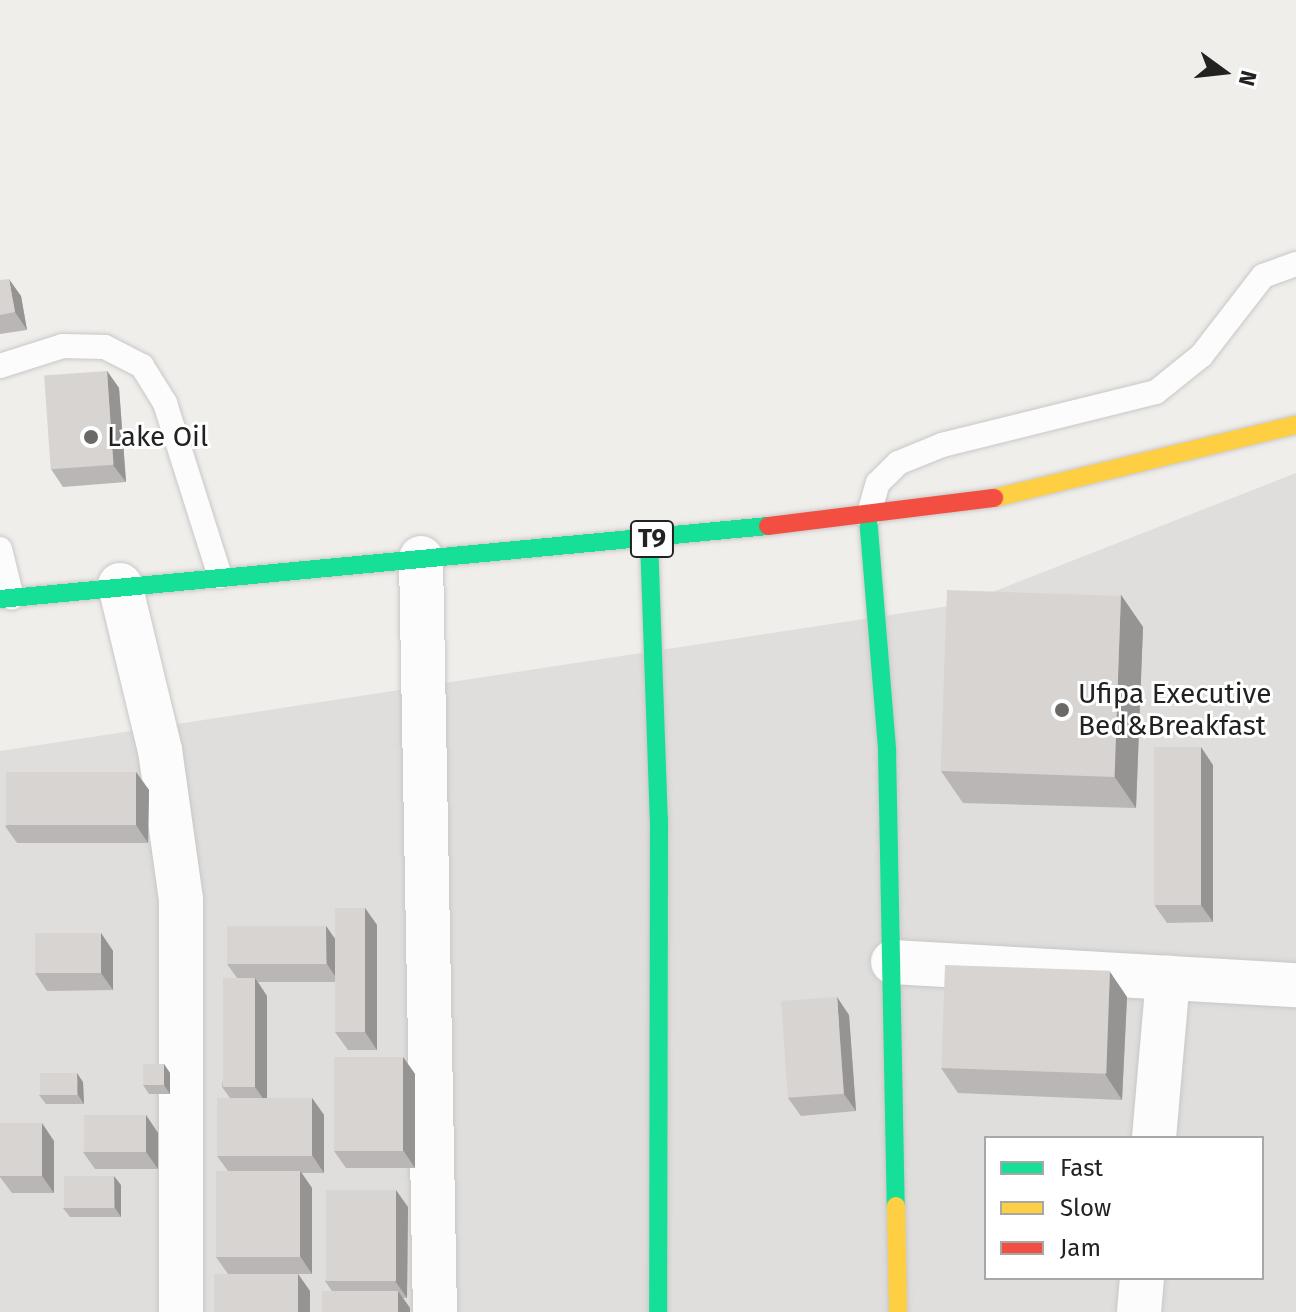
<!DOCTYPE html>
<style>
body{margin:0}
#map{position:relative;width:1296px;height:1312px;overflow:hidden;background:#f0eeeb;font-family:"Fira Sans",sans-serif}
div>[style]{position:absolute}
[style*='--x']{left:calc(var(--x)*1px);top:calc(var(--y)*1px);width:calc(var(--w)*1px);rotate:calc(var(--a)*1deg)}
.residential>*{inset:0;background:#dfdedc}
.roads{filter:drop-shadow(0 0 2px #c9c8c7) drop-shadow(0 0 2px #c9c8c7)}
.lane>*{height:24px;margin:-12px;padding:0 12px;transform-origin:12px;border-radius:12px;background:#fdfcfc}
.street>*{height:44px;margin:-22px;padding:0 22px;transform-origin:22px;border-radius:22px;background:#fdfcfc}
.fast>*{height:18px;margin:-9px;padding:0 9px;transform-origin:9px;border-radius:9px;background:#16e098}
.slow>*{height:18px;margin:-9px;padding:0 9px;transform-origin:9px;border-radius:9px;background:#ffcf43}
.jam>*{height:18px;margin:-9px;padding:0 9px;transform-origin:9px;border-radius:9px;background:#f24e42}
.wall>*{inset:0;background:#b9b6b5}
.shaded-wall>*{inset:0;background:#969493}
.building>*{inset:0;background:#d7d4d2;transform-origin:0 0}
.dots>*{width:22px;height:22px;translate:-50% -50%;box-sizing:border-box;border:4px solid #fff;border-radius:50%}
span{translate:-50% -50%;white-space:nowrap;text-align:center;line-height:1.15;-webkit-text-stroke:6px #fff;paint-order:stroke}
.shield-label span{padding:2px 6px;background:#fff;border:2px solid;border-radius:6px;-webkit-text-stroke-width:0}
.shield-label{font-size:26px;color:#222;font-weight:700}
.poi-label{font-size:28px;color:#222}
.left{translate:0 -50%;text-align:left}
.legend{position:absolute;left:984px;top:1136px;width:280px;height:144px;box-sizing:border-box;background:#fff;border:2px solid #a7a7a7;margin:0;padding:10px 14px;list-style:none;font-size:24px;color:#222}
.legend li{display:flex;align-items:center;gap:16px;height:40px}
.legend b{width:40px;border:2px solid #a7a7a7}
.north{position:absolute;left:1184px;top:32px;width:80px;height:80px;-webkit-text-stroke:6px #fff;paint-order:stroke;rotate:105deg;font-size:22px;font-weight:700;line-height:32px;text-align:center;color:#222}
.north::after{content:'';display:block;margin:auto;width:28px;height:36px;background:#222;clip-path:polygon(50% 0,100% 100%,50% 72%,0 100%)}
</style>
<div id="map">
<div class="residential">
<i style="clip-path:polygon(evenodd,1296px 473px,1296px 1312px,0 1312px,0 751px,962px 604px,1296px 473px,986px 1138px,1262px 1138px,1262px 1278px,986px 1278px,986px 1138px)"></i>
</div>
<div class="roads">
<div class="lane">
<i style="--x:0;--y:366;--w:66;--a:-17.6"></i>
<i style="--x:63;--y:346;--w:42;--a:1.4"></i>
<i style="--x:105;--y:347;--w:42;--a:27.2"></i>
<i style="--x:142;--y:366;--w:44;--a:58.1"></i>
<i style="--x:165;--y:403;--w:182;--a:72.4"></i>
<i style="--x:868;--y:517;--w:35;--a:-74"></i>
<i style="--x:878;--y:483;--w:28;--a:-45"></i>
<i style="--x:898;--y:463;--w:48;--a:-22.2"></i>
<i style="--x:942;--y:445;--w:220;--a:-13.9"></i>
<i style="--x:1156;--y:392;--w:58;--a:-38.7"></i>
<i style="--x:1201;--y:356;--w:101;--a:-52.2"></i>
<i style="--x:1263;--y:276;--w:35;--a:-20"></i>
<i style="--x:0;--y:549;--w:50;--a:76.2"></i>
</div>
<div class="street">
<i style="--x:421;--y:558;--w:754;--a:88.94"></i>
<i style="--x:120;--y:585;--w:170;--a:76.4"></i>
<i style="--x:160;--y:750;--w:150;--a:82"></i>
<i style="--x:181;--y:899;--w:413;--a:90"></i>
<i style="--x:893;--y:962;--w:404;--a:3.3"></i>
<i style="--x:1154;--y:1138;--w:161;--a:-85"></i>
<i style="--x:1139;--y:1312;--w:34;--a:-85"></i>
</div>
<div class="fast">
<i style="--x:868;--y:517;--w:234;--a:85.3"></i>
<i style="--x:887;--y:750;--w:456;--a:88.9"></i>
<i style="--x:649;--y:539;--w:280;--a:88"></i>
<i style="--x:659;--y:819;--w:493;--a:90.1"></i>
<i style="--x:0;--y:599;--w:771;--a:-5.43"></i>
</div>
<div class="slow">
<i style="--x:994;--y:498;--w:311;--a:-13.6"></i>
<i style="--x:896;--y:1206;--w:106;--a:88.9"></i>
</div>
<div class="jam">
<i style="--x:768;--y:526;--w:228;--a:-7.1"></i>
</div>
</div>
<div class="wall">
<i style="clip-path:polygon(0 280px,21px 296px,27px 330px,0 334px)"></i>
<i style="clip-path:polygon(107px 371px,119px 388px,126px 482px,63px 487px,51px 469px)"></i>
<i style="clip-path:polygon(1121px 595px,1143px 627px,1136px 808px,963px 803px,941px 771px)"></i>
<i style="clip-path:polygon(1213px 765px,1213px 922px,1167px 923px,1155px 906px)"></i>
<i style="clip-path:polygon(136px 772px,149px 790px,148px 843px,17px 843px,5px 826px)"></i>
<i style="clip-path:polygon(365px 908px,377px 925px,377px 1050px,348px 1050px,335px 1032px,335px 982px,258px 982px,267px 996px,267px 1098px,312px 1098px,324px 1115px,324px 1173px,302px 1173px,312px 1188px,312px 1274px,298px 1274px,310px 1291px,228px 1274px,216px 1257px,228px 1171px,217px 1156px,230px 1098px,222px 1087px,237px 978px,227px 964px,326px 926px,335px 939px)"></i>
<i style="clip-path:polygon(101px 933px,113px 951px,113px 990px,47px 991px,35px 973px)"></i>
<i style="clip-path:polygon(1110px 972px,1127px 997px,1122px 1100px,958px 1093px,941px 1068px)"></i>
<i style="clip-path:polygon(849px 1015px,856px 1111px,801px 1116px,788px 1098px)"></i>
<i style="clip-path:polygon(403px 1057px,415px 1074px,415px 1168px,346px 1168px,334px 1151px)"></i>
<i style="clip-path:polygon(164px 1064px,170px 1073px,170px 1094px,149px 1094px,143px 1085px)"></i>
<i style="clip-path:polygon(83px 1082px,84px 1104px,46px 1104px,39px 1095px)"></i>
<i style="clip-path:polygon(146px 1115px,158px 1133px,158px 1169px,95px 1169px,83px 1152px)"></i>
<i style="clip-path:polygon(0 1124px,54px 1141px,54px 1193px,12px 1193px,0 1177px)"></i>
<i style="clip-path:polygon(121px 1185px,121px 1217px,70px 1217px,63px 1208px)"></i>
<i style="clip-path:polygon(408px 1207px,407px 1298px,403px 1298px,410px 1308px,410px 1312px,322px 1312px,332px 1291px,325px 1281px)"></i>
</div>
<div class="shaded-wall">
<i style="clip-path:polygon(9px 279px,21px 296px,27px 330px,15px 312px)"></i>
<i style="clip-path:polygon(107px 371px,119px 388px,126px 482px,113px 465px)"></i>
<i style="clip-path:polygon(1121px 595px,1143px 627px,1136px 808px,1114px 776px)"></i>
<i style="clip-path:polygon(1201px 747px,1213px 765px,1213px 922px,1201px 905px)"></i>
<i style="clip-path:polygon(136px 772px,149px 790px,148px 843px,136px 825px)"></i>
<i style="clip-path:polygon(365px 908px,377px 925px,377px 1050px,365px 1032px)"></i>
<i style="clip-path:polygon(326px 926px,338px 943px,339px 982px,327px 964px)"></i>
<i style="clip-path:polygon(101px 933px,113px 951px,113px 990px,101px 973px)"></i>
<i style="clip-path:polygon(1110px 972px,1127px 997px,1122px 1100px,1105px 1074px)"></i>
<i style="clip-path:polygon(255px 978px,267px 996px,267px 1104px,255px 1087px)"></i>
<i style="clip-path:polygon(837px 997px,849px 1015px,856px 1111px,844px 1094px)"></i>
<i style="clip-path:polygon(403px 1057px,415px 1074px,415px 1168px,403px 1150px)"></i>
<i style="clip-path:polygon(164px 1064px,170px 1073px,170px 1094px,164px 1085px)"></i>
<i style="clip-path:polygon(77px 1073px,83px 1082px,84px 1104px,78px 1095px)"></i>
<i style="clip-path:polygon(312px 1098px,324px 1115px,324px 1173px,312px 1155px)"></i>
<i style="clip-path:polygon(146px 1115px,158px 1133px,158px 1169px,146px 1152px)"></i>
<i style="clip-path:polygon(42px 1123px,54px 1141px,54px 1193px,42px 1176px)"></i>
<i style="clip-path:polygon(300px 1171px,312px 1188px,312px 1274px,300px 1256px)"></i>
<i style="clip-path:polygon(114px 1176px,121px 1185px,121px 1217px,115px 1208px)"></i>
<i style="clip-path:polygon(396px 1190px,408px 1207px,407px 1298px,395px 1281px)"></i>
<i style="clip-path:polygon(298px 1274px,310px 1291px,310px 1312px,298px 1312px)"></i>
<i style="clip-path:polygon(398px 1291px,410px 1308px,410px 1312px,398px 1312px)"></i>
</div>
<div class="building">
<i style="clip-path:polygon(9px 279px,15px 312px,0 315px,0 280px)"></i>
<i style="left:107px;top:371px;width:94px;height:63px;rotate:86deg"></i>
<i style="left:947px;top:590px;width:174px;height:181px;rotate:2deg"></i>
<i style="left:1201px;top:747px;width:158px;height:47px;rotate:90deg"></i>
<i style="left:136px;top:772px;width:53px;height:130px;rotate:90deg"></i>
<i style="left:335px;top:908px;width:30px;height:124px"></i>
<i style="left:227px;top:926px;width:99px;height:38px"></i>
<i style="left:101px;top:933px;width:40px;height:66px;rotate:90deg"></i>
<i style="left:945px;top:965px;width:165px;height:103px;rotate:2deg"></i>
<i style="left:223px;top:978px;width:32px;height:109px"></i>
<i style="left:837px;top:997px;width:97px;height:56px;rotate:86deg"></i>
<i style="left:334px;top:1057px;width:69px;height:94px"></i>
<i style="left:143px;top:1064px;width:21px;height:21px"></i>
<i style="left:40px;top:1073px;width:37px;height:22px"></i>
<i style="left:217px;top:1098px;width:95px;height:58px"></i>
<i style="left:84px;top:1115px;width:62px;height:37px"></i>
<i style="left:42px;top:1123px;width:53px;height:42px;rotate:90deg"></i>
<i style="left:216px;top:1171px;width:84px;height:86px"></i>
<i style="left:64px;top:1176px;width:50px;height:32px"></i>
<i style="left:326px;top:1190px;width:70px;height:91px"></i>
<i style="left:214px;top:1274px;width:84px;height:38px"></i>
<i style="left:322px;top:1291px;width:76px;height:21px"></i>
</div>
<div class="dots">
<i style="left:91px;top:437px;background:#6a6968"></i>
<i style="left:1062px;top:710px;background:#6a6968"></i>
</div>
<div class="shield-label">
<span style="left:652px;top:539px">T9</span>
</div>
<div class="poi-label">
<span class="left" style="left:107px;top:437px">Lake Oil</span>
<span class="left" style="left:1078px;top:710px">Ufipa Executive<br>Bed&amp;Breakfast</span>
</div>
<ul class="legend">
<li><b style="height:10px;background:#16e098"></b>Fast</li>
<li><b style="height:10px;background:#ffcf43"></b>Slow</li>
<li><b style="height:10px;background:#f24e42"></b>Jam</li>
</ul>
<div class="north">N</div>
</div>
